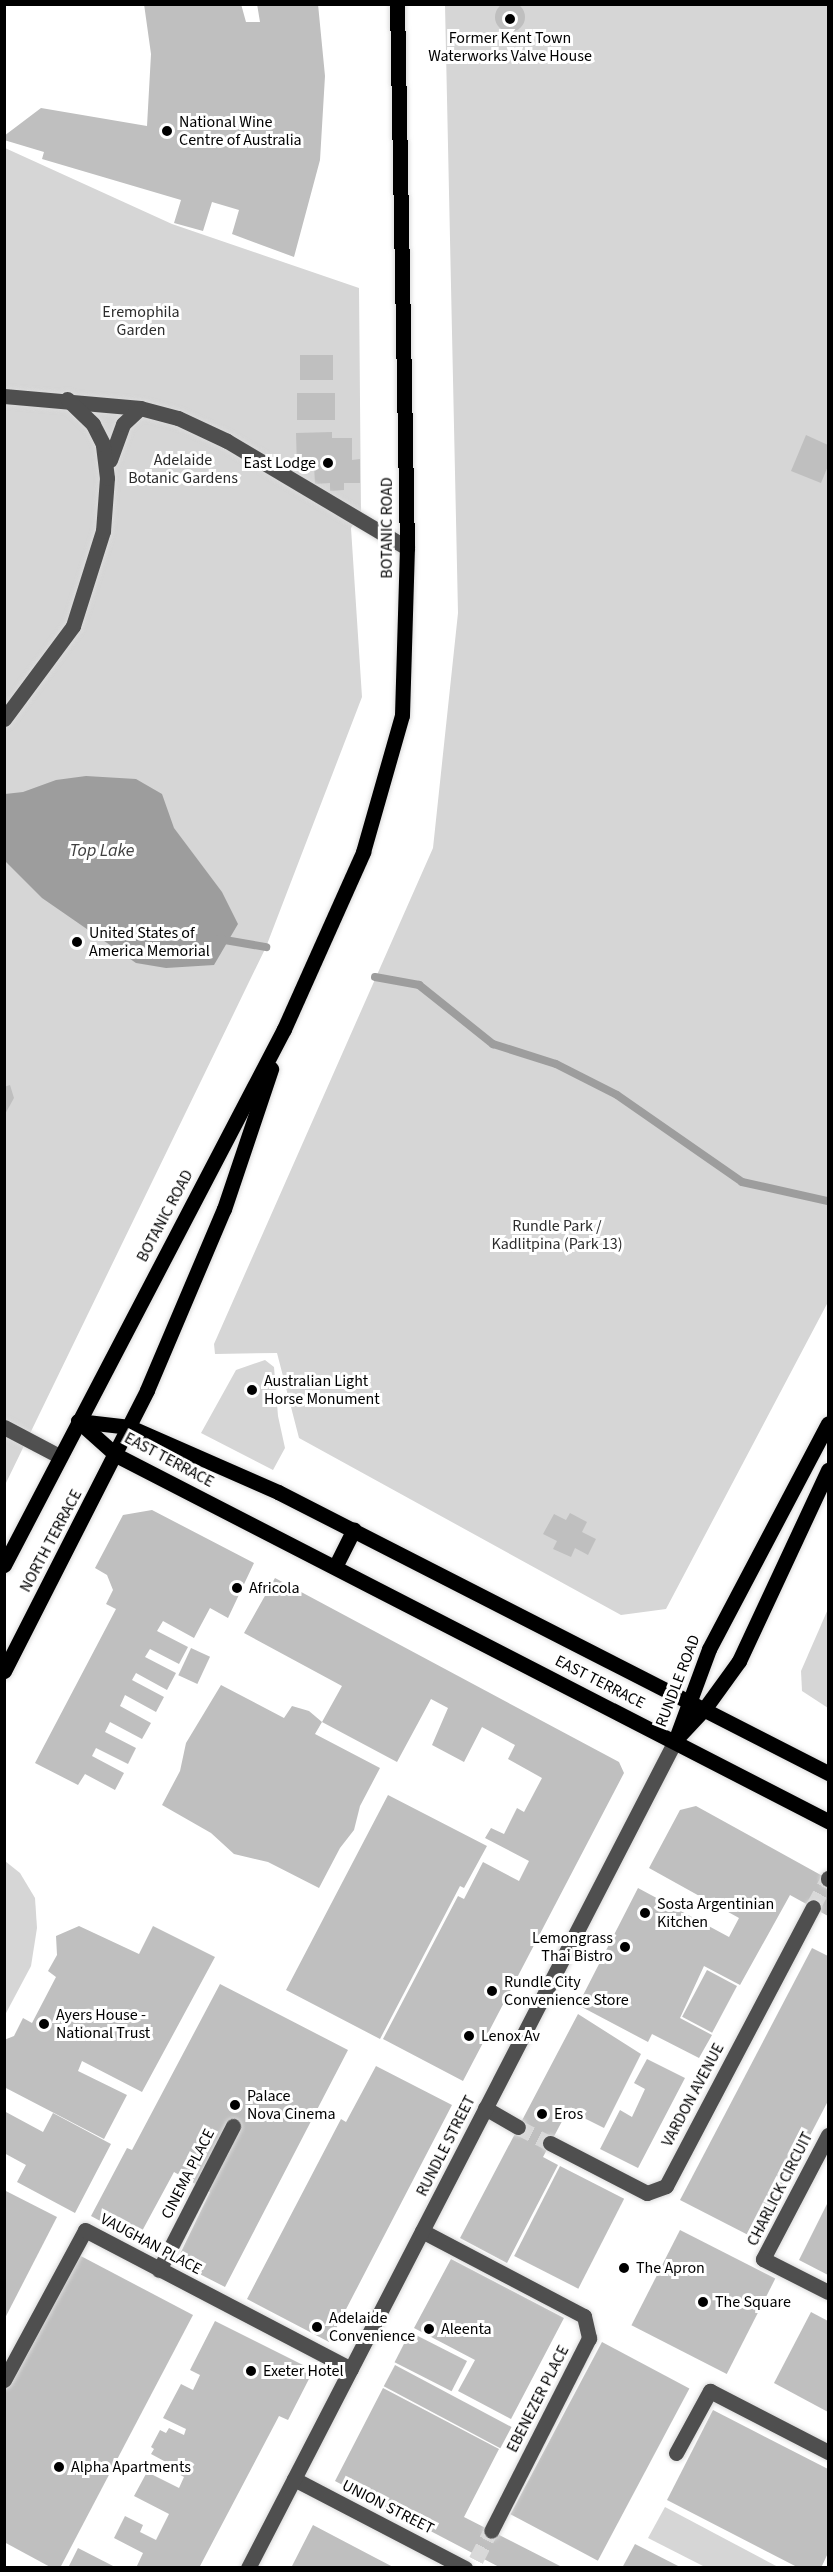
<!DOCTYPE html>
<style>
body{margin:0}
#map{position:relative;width:833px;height:2572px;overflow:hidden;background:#fff;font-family:"Source Sans 3",sans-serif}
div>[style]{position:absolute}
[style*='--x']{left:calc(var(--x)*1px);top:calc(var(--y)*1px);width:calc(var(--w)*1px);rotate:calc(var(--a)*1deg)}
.green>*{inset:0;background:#d6d6d6}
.water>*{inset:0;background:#9d9d9d}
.stream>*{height:8px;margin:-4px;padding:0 4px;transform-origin:4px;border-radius:4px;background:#9d9d9d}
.building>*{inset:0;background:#bfbfbf;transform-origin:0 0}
.round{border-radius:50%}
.minor-tunnel>*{height:15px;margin-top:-7.5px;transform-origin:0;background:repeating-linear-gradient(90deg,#d9d9d9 0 15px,transparent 0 23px)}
.roads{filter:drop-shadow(0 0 2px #dbdbdb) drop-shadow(0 0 2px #dbdbdb)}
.minor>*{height:15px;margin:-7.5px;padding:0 7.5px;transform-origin:7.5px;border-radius:7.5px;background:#4f4f4f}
.major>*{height:15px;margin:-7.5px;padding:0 7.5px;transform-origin:7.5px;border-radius:7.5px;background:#000}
.dots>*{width:16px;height:16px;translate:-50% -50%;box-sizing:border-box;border:3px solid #fff;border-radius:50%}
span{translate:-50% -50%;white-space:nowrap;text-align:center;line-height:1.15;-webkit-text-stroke:6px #fff;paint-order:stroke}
.poi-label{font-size:16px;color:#000}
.left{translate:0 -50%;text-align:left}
.right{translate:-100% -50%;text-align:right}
.park-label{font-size:16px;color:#2d2d2d}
.street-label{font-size:16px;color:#000}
.water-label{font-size:18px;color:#3e3e3e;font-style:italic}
.frame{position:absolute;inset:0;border:6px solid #000;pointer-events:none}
</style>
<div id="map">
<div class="green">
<i style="clip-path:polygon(445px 5px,828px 5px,828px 1302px,666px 1609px,621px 1615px,299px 1438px,277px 1353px,215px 1354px,214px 1344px,433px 848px,458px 613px)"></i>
<i style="clip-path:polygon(5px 148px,172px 224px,359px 288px,361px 512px,351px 528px,362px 697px,266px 947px,5px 1485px)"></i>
<i style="clip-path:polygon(265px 1360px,274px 1367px,278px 1416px,285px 1448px,273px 1470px,201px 1433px,236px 1370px)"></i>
<i style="clip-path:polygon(828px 1609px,828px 1708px,802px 1691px,801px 1671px)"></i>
<i style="clip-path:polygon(5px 1861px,20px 1873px,35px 1898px,37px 1928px,31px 1966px,5px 2015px)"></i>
<i style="clip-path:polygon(665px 2507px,778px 2567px,705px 2567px,648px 2538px)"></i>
</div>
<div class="water">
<i style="clip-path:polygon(86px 776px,136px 779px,162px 794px,174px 828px,222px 892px,238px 924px,214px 965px,166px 968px,136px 963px,42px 898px,5px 861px,5px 794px,23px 792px,56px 780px)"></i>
</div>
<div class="stream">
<i style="--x:219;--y:939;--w:48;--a:9.7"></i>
<i style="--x:375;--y:977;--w:45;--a:10.3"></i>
<i style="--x:419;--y:985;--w:95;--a:38.6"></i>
<i style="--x:493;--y:1044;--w:66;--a:17.6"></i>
<i style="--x:556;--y:1064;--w:68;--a:26.9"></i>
<i style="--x:617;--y:1095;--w:152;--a:34.8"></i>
<i style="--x:742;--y:1182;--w:88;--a:12.5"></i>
</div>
<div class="building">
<i class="round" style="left:495px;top:2px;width:30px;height:30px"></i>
<i style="clip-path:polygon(144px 4px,241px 4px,246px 22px,260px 22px,257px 4px,318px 4px,325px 76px,320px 160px,294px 257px,232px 234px,239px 210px,212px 202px,203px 231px,174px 223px,181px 200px,42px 159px,44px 152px,4px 140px,4px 136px,41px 108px,147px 126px,151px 54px)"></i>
<i style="left:300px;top:355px;width:33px;height:25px"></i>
<i style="left:297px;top:393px;width:38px;height:27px"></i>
<i style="clip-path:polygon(332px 432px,332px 438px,352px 438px,352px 460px,360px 459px,360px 483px,344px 483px,344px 490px,330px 491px,330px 483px,315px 484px,314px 465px,297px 466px,296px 433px)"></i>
<i style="clip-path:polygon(806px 435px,828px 445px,828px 466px,821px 483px,791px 471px)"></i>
<i style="clip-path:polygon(10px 1085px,14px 1098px,4px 1116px,4px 1087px)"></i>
<i style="clip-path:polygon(152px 1510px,254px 1563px,228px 1618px,210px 1608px,194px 1638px,163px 1621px,157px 1631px,188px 1647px,179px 1664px,150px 1649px,145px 1657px,176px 1673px,167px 1690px,136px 1673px,132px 1680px,164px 1697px,156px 1712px,125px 1695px,120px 1706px,151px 1723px,142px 1739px,110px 1722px,105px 1732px,136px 1748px,128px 1764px,96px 1748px,92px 1756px,124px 1773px,115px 1790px,85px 1774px,78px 1785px,35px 1763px,116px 1609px,106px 1604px,113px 1590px,107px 1575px,95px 1568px,123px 1515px)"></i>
<i style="clip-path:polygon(570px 1513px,587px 1522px,582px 1532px,596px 1539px,588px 1555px,575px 1548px,571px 1557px,553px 1549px,557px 1541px,543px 1534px,554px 1514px,566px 1520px)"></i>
<i style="clip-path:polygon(275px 1578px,619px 1762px,624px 1773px,463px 2081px,383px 2039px,458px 1896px,464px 1899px,483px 1862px,519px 1881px,529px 1861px,485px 1838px,491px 1828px,504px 1834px,517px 1808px,524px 1812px,542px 1778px,508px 1759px,515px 1745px,482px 1727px,464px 1762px,432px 1745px,448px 1708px,431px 1699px,397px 1762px,322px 1722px,342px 1686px,244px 1633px)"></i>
<i style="left:191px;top:1648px;width:21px;height:30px;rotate:25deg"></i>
<i style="clip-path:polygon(221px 1685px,284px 1718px,292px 1706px,309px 1711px,322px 1722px,315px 1734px,380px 1768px,360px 1806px,354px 1830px,340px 1848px,319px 1888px,268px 1862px,234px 1854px,211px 1833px,162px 1805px,180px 1771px,186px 1743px)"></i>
<i style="clip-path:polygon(388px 1795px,487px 1846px,464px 1888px,460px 1886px,380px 2039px,286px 1990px)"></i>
<i style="clip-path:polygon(696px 1806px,828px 1879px,828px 1916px,790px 1895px,740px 1985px,704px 1966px,680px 2018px,712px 2035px,699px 2058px,652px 2034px,648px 2042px,578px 2005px,638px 1888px,729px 1937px,739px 1918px,649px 1868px,680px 1810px)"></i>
<i style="clip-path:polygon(79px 1926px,139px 1954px,153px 1926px,215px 1957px,142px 2092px,82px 2061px,78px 2071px,127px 2095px,104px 2139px,4px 2087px,4px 2040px,14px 2036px,23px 2018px,32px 2023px,56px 1977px,48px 1971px,57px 1955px,56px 1936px)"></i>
<i style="clip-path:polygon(812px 1948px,828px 1956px,828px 2101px,756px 2239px,680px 2200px)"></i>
<i style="left:707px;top:1970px;width:34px;height:53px;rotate:28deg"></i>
<i style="clip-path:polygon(220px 1984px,348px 2050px,225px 2287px,184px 2266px,180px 2254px,210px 2192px,174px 2172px,141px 2233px,128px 2236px,91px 2216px,127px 2148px,132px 2150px)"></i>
<i style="clip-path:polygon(578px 2014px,641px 2054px,604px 2128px,568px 2110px,543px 2157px,558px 2165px,507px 2263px,460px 2238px)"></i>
<i style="clip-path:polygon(647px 2059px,685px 2078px,638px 2168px,600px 2149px,620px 2110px,632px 2117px,645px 2089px,634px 2083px)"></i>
<i style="clip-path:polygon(376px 2066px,452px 2105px,329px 2342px,247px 2299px,341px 2119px,346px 2122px)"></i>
<i style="clip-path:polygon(4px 2111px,43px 2132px,53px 2113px,111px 2144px,75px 2213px,17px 2182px,26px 2165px,4px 2153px)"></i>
<i style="left:560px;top:2166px;width:72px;height:101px;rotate:27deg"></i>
<i style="clip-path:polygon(4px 2190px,57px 2217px,4px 2320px)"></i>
<i style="clip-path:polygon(828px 2202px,828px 2275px,799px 2260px)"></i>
<i style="left:680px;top:2230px;width:107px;height:107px;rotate:27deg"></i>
<i style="clip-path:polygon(77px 2254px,193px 2315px,60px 2568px,52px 2568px,4px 2542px,4px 2392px)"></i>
<i style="clip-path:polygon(451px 2259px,564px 2318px,511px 2419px,458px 2391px,475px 2360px,414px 2328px)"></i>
<i style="clip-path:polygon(811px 2312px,828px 2321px,828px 2412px,774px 2383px)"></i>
<i style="clip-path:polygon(215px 2321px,307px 2367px,311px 2375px,288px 2420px,279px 2416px,199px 2568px,136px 2568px,143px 2553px,114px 2538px,125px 2516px,143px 2525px,140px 2532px,156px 2540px,169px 2514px,134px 2496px,147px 2472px,179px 2488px,184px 2477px,177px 2473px,179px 2469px,151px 2454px,154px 2449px,151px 2447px,160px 2430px,166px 2433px,169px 2428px,184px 2435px,186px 2429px,163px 2418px,181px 2384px,193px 2390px,200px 2375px,190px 2370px)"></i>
<i style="left:410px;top:2332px;width:64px;height:34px;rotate:27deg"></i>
<i style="left:602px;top:2342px;width:99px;height:195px;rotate:28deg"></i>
<i style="left:395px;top:2365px;width:132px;height:24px;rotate:28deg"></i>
<i style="clip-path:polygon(383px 2388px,499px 2449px,464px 2517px,564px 2568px,501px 2568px,335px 2481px)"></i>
<i style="clip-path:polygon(713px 2410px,828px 2469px,828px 2553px,821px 2568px,799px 2568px,667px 2500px)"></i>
<i style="clip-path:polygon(313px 2525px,372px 2556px,395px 2568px,291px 2568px)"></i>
<i style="clip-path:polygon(635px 2544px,682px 2568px,622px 2568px)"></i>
<i style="clip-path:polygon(78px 2548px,117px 2568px,68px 2568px)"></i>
</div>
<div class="minor-tunnel">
<i style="--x:813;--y:1907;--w:32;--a:-62"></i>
<i style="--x:518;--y:2127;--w:36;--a:27"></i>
<i style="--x:476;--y:2560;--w:33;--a:-63"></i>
</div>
<div class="roads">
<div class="minor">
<i style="--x:4;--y:396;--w:137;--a:5"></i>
<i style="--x:140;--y:408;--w:39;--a:15"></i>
<i style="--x:178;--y:418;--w:54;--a:25.1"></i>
<i style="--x:227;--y:441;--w:209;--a:30.7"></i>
<i style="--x:110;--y:460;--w:38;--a:-70"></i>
<i style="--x:123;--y:424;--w:23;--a:-43"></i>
<i style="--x:4;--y:719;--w:116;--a:-53.4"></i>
<i style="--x:73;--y:626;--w:100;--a:-72.5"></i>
<i style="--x:103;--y:531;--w:53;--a:-85.7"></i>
<i style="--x:107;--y:478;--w:34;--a:-97"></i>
<i style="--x:103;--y:444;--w:22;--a:-117"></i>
<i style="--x:93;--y:424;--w:36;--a:-136"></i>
<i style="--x:4;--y:1427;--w:62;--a:27.8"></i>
<i style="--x:828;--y:1879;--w:1;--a:-90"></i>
<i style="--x:485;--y:2108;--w:38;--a:30"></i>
<i style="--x:828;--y:2135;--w:140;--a:117.7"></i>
<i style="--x:763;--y:2259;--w:73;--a:26.9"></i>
<i style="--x:550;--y:2143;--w:109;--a:27.3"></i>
<i style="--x:647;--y:2193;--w:20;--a:-20"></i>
<i style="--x:666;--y:2186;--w:315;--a:-62.2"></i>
<i style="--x:422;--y:2231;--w:183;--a:27.7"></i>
<i style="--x:584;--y:2316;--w:23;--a:77"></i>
<i style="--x:589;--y:2338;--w:216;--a:116.9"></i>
<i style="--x:159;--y:2270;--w:162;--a:-62.8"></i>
<i style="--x:4;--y:2380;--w:170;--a:-61.6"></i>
<i style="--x:85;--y:2230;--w:300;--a:27.6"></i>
<i style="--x:676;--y:2453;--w:71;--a:-61.3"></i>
<i style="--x:710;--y:2391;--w:133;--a:27.3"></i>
<i style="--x:294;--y:2479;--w:193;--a:27.5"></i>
<i style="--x:248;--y:2568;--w:931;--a:-62.69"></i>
</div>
<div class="major">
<i style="--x:78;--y:1421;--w:51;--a:41.8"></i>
<i style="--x:116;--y:1455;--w:801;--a:27.21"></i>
<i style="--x:78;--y:1421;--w:52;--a:6.6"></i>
<i style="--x:130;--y:1427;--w:162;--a:23.7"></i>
<i style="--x:278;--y:1492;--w:618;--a:27.06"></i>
<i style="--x:4;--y:1565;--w:605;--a:-62.42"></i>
<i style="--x:284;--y:1029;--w:194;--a:-65.9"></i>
<i style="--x:363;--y:852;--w:142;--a:-74.1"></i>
<i style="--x:402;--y:715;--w:167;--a:-88.3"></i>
<i style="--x:407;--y:548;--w:544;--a:-91.05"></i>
<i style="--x:335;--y:1567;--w:42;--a:-63.4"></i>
<i style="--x:4;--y:1671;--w:315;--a:-63"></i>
<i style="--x:147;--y:1390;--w:197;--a:-67"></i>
<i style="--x:224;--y:1209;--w:148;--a:-71.4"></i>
<i style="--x:679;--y:1736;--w:38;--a:-47"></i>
<i style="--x:705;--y:1708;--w:58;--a:-54.1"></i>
<i style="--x:739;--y:1661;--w:211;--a:-65"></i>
<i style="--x:675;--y:1741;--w:98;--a:-69.7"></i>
<i style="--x:709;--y:1649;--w:255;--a:-62.2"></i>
</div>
</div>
<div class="dots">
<i style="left:510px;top:19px;background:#000"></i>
<i style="left:167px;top:131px;background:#000"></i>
<i style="left:328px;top:463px;background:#000"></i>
<i style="left:77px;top:942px;background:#000"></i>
<i style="left:252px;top:1390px;background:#000"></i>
<i style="left:237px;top:1588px;background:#000"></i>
<i style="left:645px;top:1913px;background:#000"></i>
<i style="left:625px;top:1947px;background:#000"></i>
<i style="left:492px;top:1991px;background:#000"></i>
<i style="left:44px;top:2024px;background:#000"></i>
<i style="left:469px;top:2036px;background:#000"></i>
<i style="left:235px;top:2105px;background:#000"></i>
<i style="left:542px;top:2114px;background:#000"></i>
<i style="left:624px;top:2268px;background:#000"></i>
<i style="left:703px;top:2302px;background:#000"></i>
<i style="left:317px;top:2327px;background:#000"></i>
<i style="left:429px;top:2329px;background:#000"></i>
<i style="left:251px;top:2371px;background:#000"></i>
<i style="left:59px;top:2467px;background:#000"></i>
</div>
<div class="poi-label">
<span style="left:510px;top:47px">Former Kent Town<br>Waterworks Valve House</span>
<span class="left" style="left:179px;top:131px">National Wine<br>Centre of Australia</span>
<span class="right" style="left:316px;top:463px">East Lodge</span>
<span class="left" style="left:89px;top:942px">United States of<br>America Memorial</span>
<span class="left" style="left:264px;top:1390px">Australian Light<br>Horse Monument</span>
<span class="left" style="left:249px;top:1588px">Africola</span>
<span class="left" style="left:657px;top:1913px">Sosta Argentinian<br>Kitchen</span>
<span class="right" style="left:613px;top:1947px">Lemongrass<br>Thai Bistro</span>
<span class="left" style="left:504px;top:1991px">Rundle City<br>Convenience Store</span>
<span class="left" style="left:56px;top:2024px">Ayers House -<br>National Trust</span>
<span class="left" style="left:481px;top:2036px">Lenox Av</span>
<span class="left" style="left:247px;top:2105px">Palace<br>Nova Cinema</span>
<span class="left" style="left:554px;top:2114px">Eros</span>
<span class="left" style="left:636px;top:2268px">The Apron</span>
<span class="left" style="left:715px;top:2302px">The Square</span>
<span class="left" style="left:329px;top:2327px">Adelaide<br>Convenience</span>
<span class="left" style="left:441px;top:2329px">Aleenta</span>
<span class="left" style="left:263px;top:2371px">Exeter Hotel</span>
<span class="left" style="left:71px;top:2467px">Alpha Apartments</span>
</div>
<div class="park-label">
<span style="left:141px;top:321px">Eremophila<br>Garden</span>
<span style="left:183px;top:469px">Adelaide<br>Botanic Gardens</span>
<span style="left:557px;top:1235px">Rundle Park /<br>Kadlitpina (Park 13)</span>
</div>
<div class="street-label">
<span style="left:387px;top:528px;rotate:-90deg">BOTANIC ROAD</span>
<span style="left:165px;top:1216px;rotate:-62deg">BOTANIC ROAD</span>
<span style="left:169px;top:1460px;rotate:28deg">EAST TERRACE</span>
<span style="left:51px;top:1541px;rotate:-62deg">NORTH TERRACE</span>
<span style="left:678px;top:1681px;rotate:-69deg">RUNDLE ROAD</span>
<span style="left:600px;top:1682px;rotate:27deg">EAST TERRACE</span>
<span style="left:693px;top:2095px;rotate:-62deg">VARDON AVENUE</span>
<span style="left:446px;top:2146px;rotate:-63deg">RUNDLE STREET</span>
<span style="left:188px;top:2174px;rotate:-63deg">CINEMA PLACE</span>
<span style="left:780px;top:2189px;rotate:-63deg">CHARLICK CIRCUIT</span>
<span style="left:151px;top:2244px;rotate:28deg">VAUGHAN PLACE</span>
<span style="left:538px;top:2399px;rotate:-63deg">EBENEZER PLACE</span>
<span style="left:388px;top:2507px;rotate:27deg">UNION STREET</span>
</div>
<div class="water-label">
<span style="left:102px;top:851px">Top Lake</span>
</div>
<div class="frame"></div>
</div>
